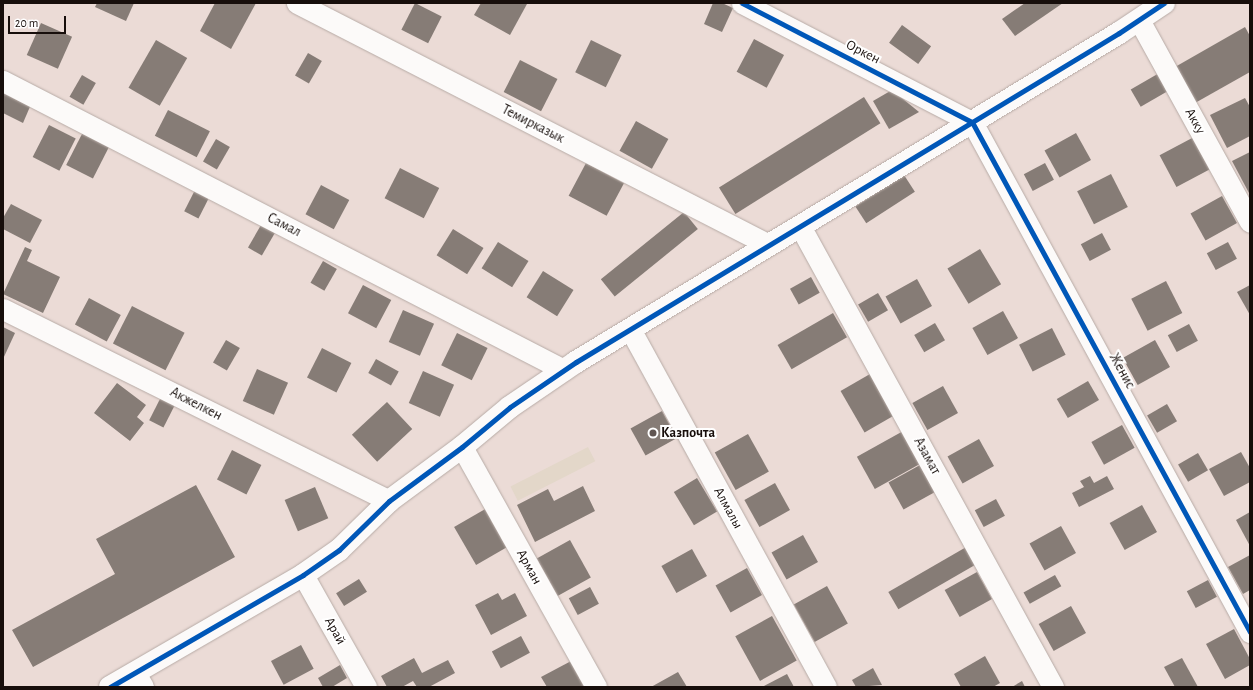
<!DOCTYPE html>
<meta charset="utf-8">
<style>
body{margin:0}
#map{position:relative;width:1253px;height:690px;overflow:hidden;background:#ebdbd6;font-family:"Alegreya Sans",sans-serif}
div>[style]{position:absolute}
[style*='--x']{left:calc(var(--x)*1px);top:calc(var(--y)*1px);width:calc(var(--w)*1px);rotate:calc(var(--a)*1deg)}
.commercial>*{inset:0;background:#e3d7c9;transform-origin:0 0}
.building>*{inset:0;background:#867c76;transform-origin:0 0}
.roads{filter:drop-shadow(0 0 1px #b7aba6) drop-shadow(0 0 1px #b7aba6)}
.street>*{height:21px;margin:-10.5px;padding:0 10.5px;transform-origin:10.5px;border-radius:10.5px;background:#fcfaf9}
.secondary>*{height:22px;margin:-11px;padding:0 11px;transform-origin:11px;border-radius:11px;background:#fcfaf9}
.cycleway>*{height:5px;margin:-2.5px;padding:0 2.5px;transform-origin:2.5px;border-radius:2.5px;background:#0057b8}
.dots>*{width:11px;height:11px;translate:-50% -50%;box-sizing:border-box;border:2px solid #fff;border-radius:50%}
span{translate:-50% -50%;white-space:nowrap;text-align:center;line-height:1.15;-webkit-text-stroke:4px #fff;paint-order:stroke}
.street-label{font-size:14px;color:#170e0b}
.poi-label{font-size:14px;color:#170e0b;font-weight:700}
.left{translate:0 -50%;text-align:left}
.frame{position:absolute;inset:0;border:4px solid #170e0b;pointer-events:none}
.scale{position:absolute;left:8px;top:16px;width:58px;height:18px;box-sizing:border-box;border:2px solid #170e0b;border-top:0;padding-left:5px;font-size:12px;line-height:14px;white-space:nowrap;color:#170e0b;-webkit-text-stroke:3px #fff;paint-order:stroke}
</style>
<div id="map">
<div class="commercial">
<i style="left:588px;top:447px;width:16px;height:87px;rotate:63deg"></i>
</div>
<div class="building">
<i style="clip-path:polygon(97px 3px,134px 3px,126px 21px,95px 7px)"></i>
<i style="clip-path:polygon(215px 3px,256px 3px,231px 49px,200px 31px)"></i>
<i style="left:415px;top:3px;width:30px;height:30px;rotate:27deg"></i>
<i style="clip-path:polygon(481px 3px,526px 3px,527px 4px,510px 35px,474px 15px)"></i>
<i style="clip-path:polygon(713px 3px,722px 3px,733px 8px,722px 32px,704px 24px)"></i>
<i style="clip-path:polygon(1025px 3px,1063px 3px,1015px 36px,1002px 19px)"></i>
<i style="left:41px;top:23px;width:34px;height:35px;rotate:24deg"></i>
<i style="left:902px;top:25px;width:36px;height:22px;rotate:36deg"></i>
<i style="clip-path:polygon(1245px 27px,1250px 36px,1250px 72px,1195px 103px,1175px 67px)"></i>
<i style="left:754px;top:39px;width:34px;height:37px;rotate:28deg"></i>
<i style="left:156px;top:40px;width:36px;height:55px;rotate:30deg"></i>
<i style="left:591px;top:40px;width:34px;height:36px;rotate:26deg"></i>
<i style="left:308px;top:53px;width:16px;height:26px;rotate:30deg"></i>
<i style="left:520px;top:60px;width:42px;height:36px;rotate:27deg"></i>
<i style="left:1161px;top:72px;width:20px;height:35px;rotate:60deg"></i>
<i style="left:82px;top:75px;width:16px;height:25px;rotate:30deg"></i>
<i style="clip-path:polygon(3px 88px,32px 102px,23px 123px,3px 113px)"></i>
<i style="clip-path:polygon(892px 90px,919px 112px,889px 129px,873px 101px)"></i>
<i style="left:864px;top:97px;width:31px;height:171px;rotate:58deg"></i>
<i style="clip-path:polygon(1245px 98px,1250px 107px,1250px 136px,1227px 148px,1210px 115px)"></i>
<i style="left:168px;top:110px;width:47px;height:29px;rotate:27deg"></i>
<i style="left:636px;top:121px;width:37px;height:34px;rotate:29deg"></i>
<i style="left:49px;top:125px;width:30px;height:36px;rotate:27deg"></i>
<i style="left:83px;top:132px;width:30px;height:37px;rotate:27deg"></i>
<i style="left:1076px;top:133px;width:31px;height:36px;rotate:61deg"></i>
<i style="left:1194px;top:137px;width:36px;height:39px;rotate:62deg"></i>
<i style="left:216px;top:139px;width:16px;height:26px;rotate:30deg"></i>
<i style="clip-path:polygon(1250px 152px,1250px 195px,1232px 161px)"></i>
<i style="left:586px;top:163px;width:43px;height:37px;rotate:28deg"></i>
<i style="left:1045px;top:163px;width:19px;height:24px;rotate:62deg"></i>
<i style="left:400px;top:168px;width:44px;height:34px;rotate:27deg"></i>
<i style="left:1111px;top:174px;width:37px;height:38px;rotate:63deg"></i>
<i style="left:904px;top:175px;width:20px;height:58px;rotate:57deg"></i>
<i style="left:321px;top:185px;width:32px;height:33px;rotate:28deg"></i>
<i style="left:196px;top:188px;width:16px;height:26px;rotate:27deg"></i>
<i style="left:1222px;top:196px;width:31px;height:36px;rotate:61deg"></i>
<i style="clip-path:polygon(11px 204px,42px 220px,30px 243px,3px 229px,3px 218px)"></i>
<i style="left:684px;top:212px;width:22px;height:107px;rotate:51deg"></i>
<i style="left:261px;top:225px;width:16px;height:26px;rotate:30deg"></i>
<i style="left:453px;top:229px;width:36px;height:31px;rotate:32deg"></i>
<i style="left:1102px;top:233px;width:19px;height:24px;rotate:62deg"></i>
<i style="left:498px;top:242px;width:36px;height:31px;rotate:32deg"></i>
<i style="left:1228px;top:242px;width:19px;height:24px;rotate:62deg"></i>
<i style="clip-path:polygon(25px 247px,32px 250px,27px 261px,60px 277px,43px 313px,3px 294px)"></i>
<i style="left:980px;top:249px;width:41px;height:38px;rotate:59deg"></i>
<i style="left:323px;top:261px;width:16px;height:25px;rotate:30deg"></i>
<i style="left:543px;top:271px;width:36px;height:31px;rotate:32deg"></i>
<i style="left:811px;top:277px;width:18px;height:24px;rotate:61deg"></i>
<i style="left:917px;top:279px;width:31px;height:36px;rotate:61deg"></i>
<i style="left:1166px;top:281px;width:36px;height:39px;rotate:63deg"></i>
<i style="left:363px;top:285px;width:32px;height:32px;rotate:28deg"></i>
<i style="clip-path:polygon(1250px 285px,1250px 315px,1237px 292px)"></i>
<i style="left:878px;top:293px;width:20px;height:23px;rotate:60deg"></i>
<i style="left:89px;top:298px;width:36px;height:30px;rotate:28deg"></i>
<i style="left:132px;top:306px;width:59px;height:42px;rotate:27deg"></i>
<i style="left:403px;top:310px;width:34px;height:35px;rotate:24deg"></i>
<i style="left:1003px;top:311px;width:31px;height:35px;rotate:61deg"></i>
<i style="left:833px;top:313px;width:28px;height:64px;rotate:60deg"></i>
<i style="left:935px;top:323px;width:20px;height:24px;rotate:60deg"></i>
<i style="left:1189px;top:324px;width:19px;height:24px;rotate:62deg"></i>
<i style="clip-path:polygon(3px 327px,15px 333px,3px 359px)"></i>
<i style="left:1052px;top:328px;width:30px;height:37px;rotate:63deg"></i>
<i style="left:457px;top:333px;width:34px;height:36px;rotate:26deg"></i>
<i style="left:226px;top:340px;width:16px;height:26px;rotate:30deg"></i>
<i style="left:1155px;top:340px;width:31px;height:37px;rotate:61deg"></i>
<i style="left:322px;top:348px;width:33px;height:33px;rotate:27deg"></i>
<i style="left:376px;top:359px;width:26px;height:16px;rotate:29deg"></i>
<i style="left:257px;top:369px;width:34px;height:35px;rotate:24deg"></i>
<i style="left:423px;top:371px;width:34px;height:35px;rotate:24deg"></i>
<i style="left:870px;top:374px;width:48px;height:34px;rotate:60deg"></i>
<i style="left:1088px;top:381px;width:22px;height:36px;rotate:60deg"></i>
<i style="clip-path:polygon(117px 383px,146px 405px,137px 417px,144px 423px,130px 441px,94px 413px)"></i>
<i style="left:943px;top:386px;width:31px;height:35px;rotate:61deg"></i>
<i style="left:161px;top:397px;width:16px;height:26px;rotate:27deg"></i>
<i style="left:387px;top:402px;width:37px;height:48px;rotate:47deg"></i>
<i style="left:1167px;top:404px;width:20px;height:23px;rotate:60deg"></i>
<i style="left:662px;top:411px;width:31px;height:36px;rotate:61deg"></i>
<i style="left:1122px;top:425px;width:26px;height:35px;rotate:61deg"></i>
<i style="left:905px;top:430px;width:37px;height:55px;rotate:61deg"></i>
<i style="left:748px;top:434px;width:43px;height:38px;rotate:61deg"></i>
<i style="left:979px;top:439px;width:31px;height:36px;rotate:61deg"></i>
<i style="left:232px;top:450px;width:33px;height:33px;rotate:27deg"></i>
<i style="clip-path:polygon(1241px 452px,1250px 468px,1250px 482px,1224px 496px,1209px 469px)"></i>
<i style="left:1198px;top:453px;width:20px;height:23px;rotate:60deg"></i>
<i style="left:920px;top:465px;width:31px;height:36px;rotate:61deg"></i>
<i style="clip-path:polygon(1090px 476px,1094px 483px,1107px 476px,1114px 489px,1079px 507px,1072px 493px,1084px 487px,1080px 481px)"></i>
<i style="left:697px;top:478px;width:39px;height:27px;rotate:59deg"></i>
<i style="left:775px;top:483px;width:31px;height:35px;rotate:61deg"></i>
<i style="clip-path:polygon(196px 485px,235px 557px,33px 667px,12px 630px,115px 574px,96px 539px)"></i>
<i style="clip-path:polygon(583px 486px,595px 511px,535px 542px,517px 505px,548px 489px,554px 501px)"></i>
<i style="left:315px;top:487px;width:34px;height:33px;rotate:67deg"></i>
<i style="left:996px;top:499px;width:19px;height:24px;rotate:62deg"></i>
<i style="left:1142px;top:505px;width:31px;height:37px;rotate:61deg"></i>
<i style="left:487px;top:508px;width:44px;height:38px;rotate:60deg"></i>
<i style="clip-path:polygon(1250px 512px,1250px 546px,1236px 520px)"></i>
<i style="left:1061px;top:526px;width:31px;height:36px;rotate:61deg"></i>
<i style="left:803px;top:535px;width:31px;height:36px;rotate:61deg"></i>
<i style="left:570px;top:540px;width:43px;height:38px;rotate:61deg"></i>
<i style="left:968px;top:546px;width:20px;height:92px;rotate:60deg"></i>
<i style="left:692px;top:549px;width:31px;height:35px;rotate:61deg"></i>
<i style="clip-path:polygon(1250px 555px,1250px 590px,1243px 594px,1228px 567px)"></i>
<i style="left:747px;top:568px;width:31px;height:36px;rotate:61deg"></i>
<i style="left:977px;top:572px;width:31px;height:37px;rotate:61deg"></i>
<i style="left:1055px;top:575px;width:13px;height:36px;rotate:61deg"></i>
<i style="left:359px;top:579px;width:15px;height:27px;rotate:58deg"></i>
<i style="left:1208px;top:580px;width:19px;height:24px;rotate:62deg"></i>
<i style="left:827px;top:586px;width:43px;height:38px;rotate:61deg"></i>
<i style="left:590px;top:587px;width:19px;height:24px;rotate:62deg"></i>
<i style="clip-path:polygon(498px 593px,502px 600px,515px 593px,527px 616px,491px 635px,475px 605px)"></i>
<i style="left:1071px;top:606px;width:31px;height:37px;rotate:61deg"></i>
<i style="left:772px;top:616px;width:51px;height:42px;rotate:61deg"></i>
<i style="clip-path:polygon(1234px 629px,1250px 659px,1250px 665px,1225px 679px,1206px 644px)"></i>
<i style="left:521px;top:636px;width:19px;height:33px;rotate:62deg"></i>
<i style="left:301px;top:645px;width:27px;height:34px;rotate:62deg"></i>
<i style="clip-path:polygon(985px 656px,1000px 683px,993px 687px,961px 687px,954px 674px)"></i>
<i style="clip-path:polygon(414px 658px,422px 673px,448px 660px,455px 673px,429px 687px,417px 687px,413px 681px,402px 687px,387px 687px,381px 676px)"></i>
<i style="clip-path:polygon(1182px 658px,1198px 687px,1175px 687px,1164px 667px)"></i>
<i style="clip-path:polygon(573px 660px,588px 687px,547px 687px,541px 677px)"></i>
<i style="clip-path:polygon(340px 665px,347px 678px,332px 687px,323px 687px,318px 678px)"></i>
<i style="clip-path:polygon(873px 668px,882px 685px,856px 687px,852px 680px)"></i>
<i style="clip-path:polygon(678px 672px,687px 687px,651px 687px)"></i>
<i style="clip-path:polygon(787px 674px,794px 687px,762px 687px)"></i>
<i style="clip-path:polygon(1022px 681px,1025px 687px,1012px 687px)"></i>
</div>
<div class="roads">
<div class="street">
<i style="--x:297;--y:3;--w:530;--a:27.14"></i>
<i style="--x:742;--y:3;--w:259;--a:27.4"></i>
<i style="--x:972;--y:122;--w:581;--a:61.41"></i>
<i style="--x:1139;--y:20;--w:230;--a:61.2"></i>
<i style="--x:3;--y:81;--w:631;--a:27.26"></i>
<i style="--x:800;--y:226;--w:526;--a:61.24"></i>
<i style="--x:3;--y:309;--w:431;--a:26.4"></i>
<i style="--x:630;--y:329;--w:408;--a:61.3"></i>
<i style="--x:462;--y:447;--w:275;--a:60.8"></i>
<i style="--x:303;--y:575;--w:129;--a:60.6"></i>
<i style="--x:135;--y:673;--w:16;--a:60"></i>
</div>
<div class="secondary">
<i style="--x:110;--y:687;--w:223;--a:-30.1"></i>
<i style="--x:303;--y:575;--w:44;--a:-34.8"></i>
<i style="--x:339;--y:550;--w:70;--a:-44.4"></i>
<i style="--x:389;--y:501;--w:91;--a:-36.5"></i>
<i style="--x:462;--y:447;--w:62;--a:-39.8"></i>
<i style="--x:510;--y:407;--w:80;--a:-34.3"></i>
<i style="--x:576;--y:362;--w:635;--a:-31.21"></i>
<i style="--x:1119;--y:33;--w:54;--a:-33.7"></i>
</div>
</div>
<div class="cycleway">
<i style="--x:742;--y:3;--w:259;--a:27.4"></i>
<i style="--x:972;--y:122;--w:581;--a:61.41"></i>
<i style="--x:110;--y:687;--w:223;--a:-30.1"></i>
<i style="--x:303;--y:575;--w:44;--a:-34.8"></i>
<i style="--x:339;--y:550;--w:70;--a:-44.4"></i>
<i style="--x:389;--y:501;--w:91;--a:-36.5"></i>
<i style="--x:462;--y:447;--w:62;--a:-39.8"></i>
<i style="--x:510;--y:407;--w:80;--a:-34.3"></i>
<i style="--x:576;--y:362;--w:635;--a:-31.21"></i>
<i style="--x:1119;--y:33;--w:54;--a:-33.7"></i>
</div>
<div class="dots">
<i style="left:653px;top:433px;background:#615652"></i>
</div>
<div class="street-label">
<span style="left:863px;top:52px;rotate:27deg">Оркен</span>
<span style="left:1195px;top:121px;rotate:61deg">Акку</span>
<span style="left:533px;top:124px;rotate:27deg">Темирказык</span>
<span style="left:284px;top:225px;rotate:27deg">Самал</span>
<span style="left:1122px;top:371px;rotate:61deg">Женис</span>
<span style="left:196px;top:404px;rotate:27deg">Акжелкен</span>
<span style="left:927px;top:456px;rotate:61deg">Азамат</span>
<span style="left:728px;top:508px;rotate:61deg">Алмалы</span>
<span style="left:529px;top:567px;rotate:61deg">Арман</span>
<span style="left:335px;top:631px;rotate:61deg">Арай</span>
</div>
<div class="poi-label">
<span class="left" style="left:661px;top:433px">Казпочта</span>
</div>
<div class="frame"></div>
<div class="scale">20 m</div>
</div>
